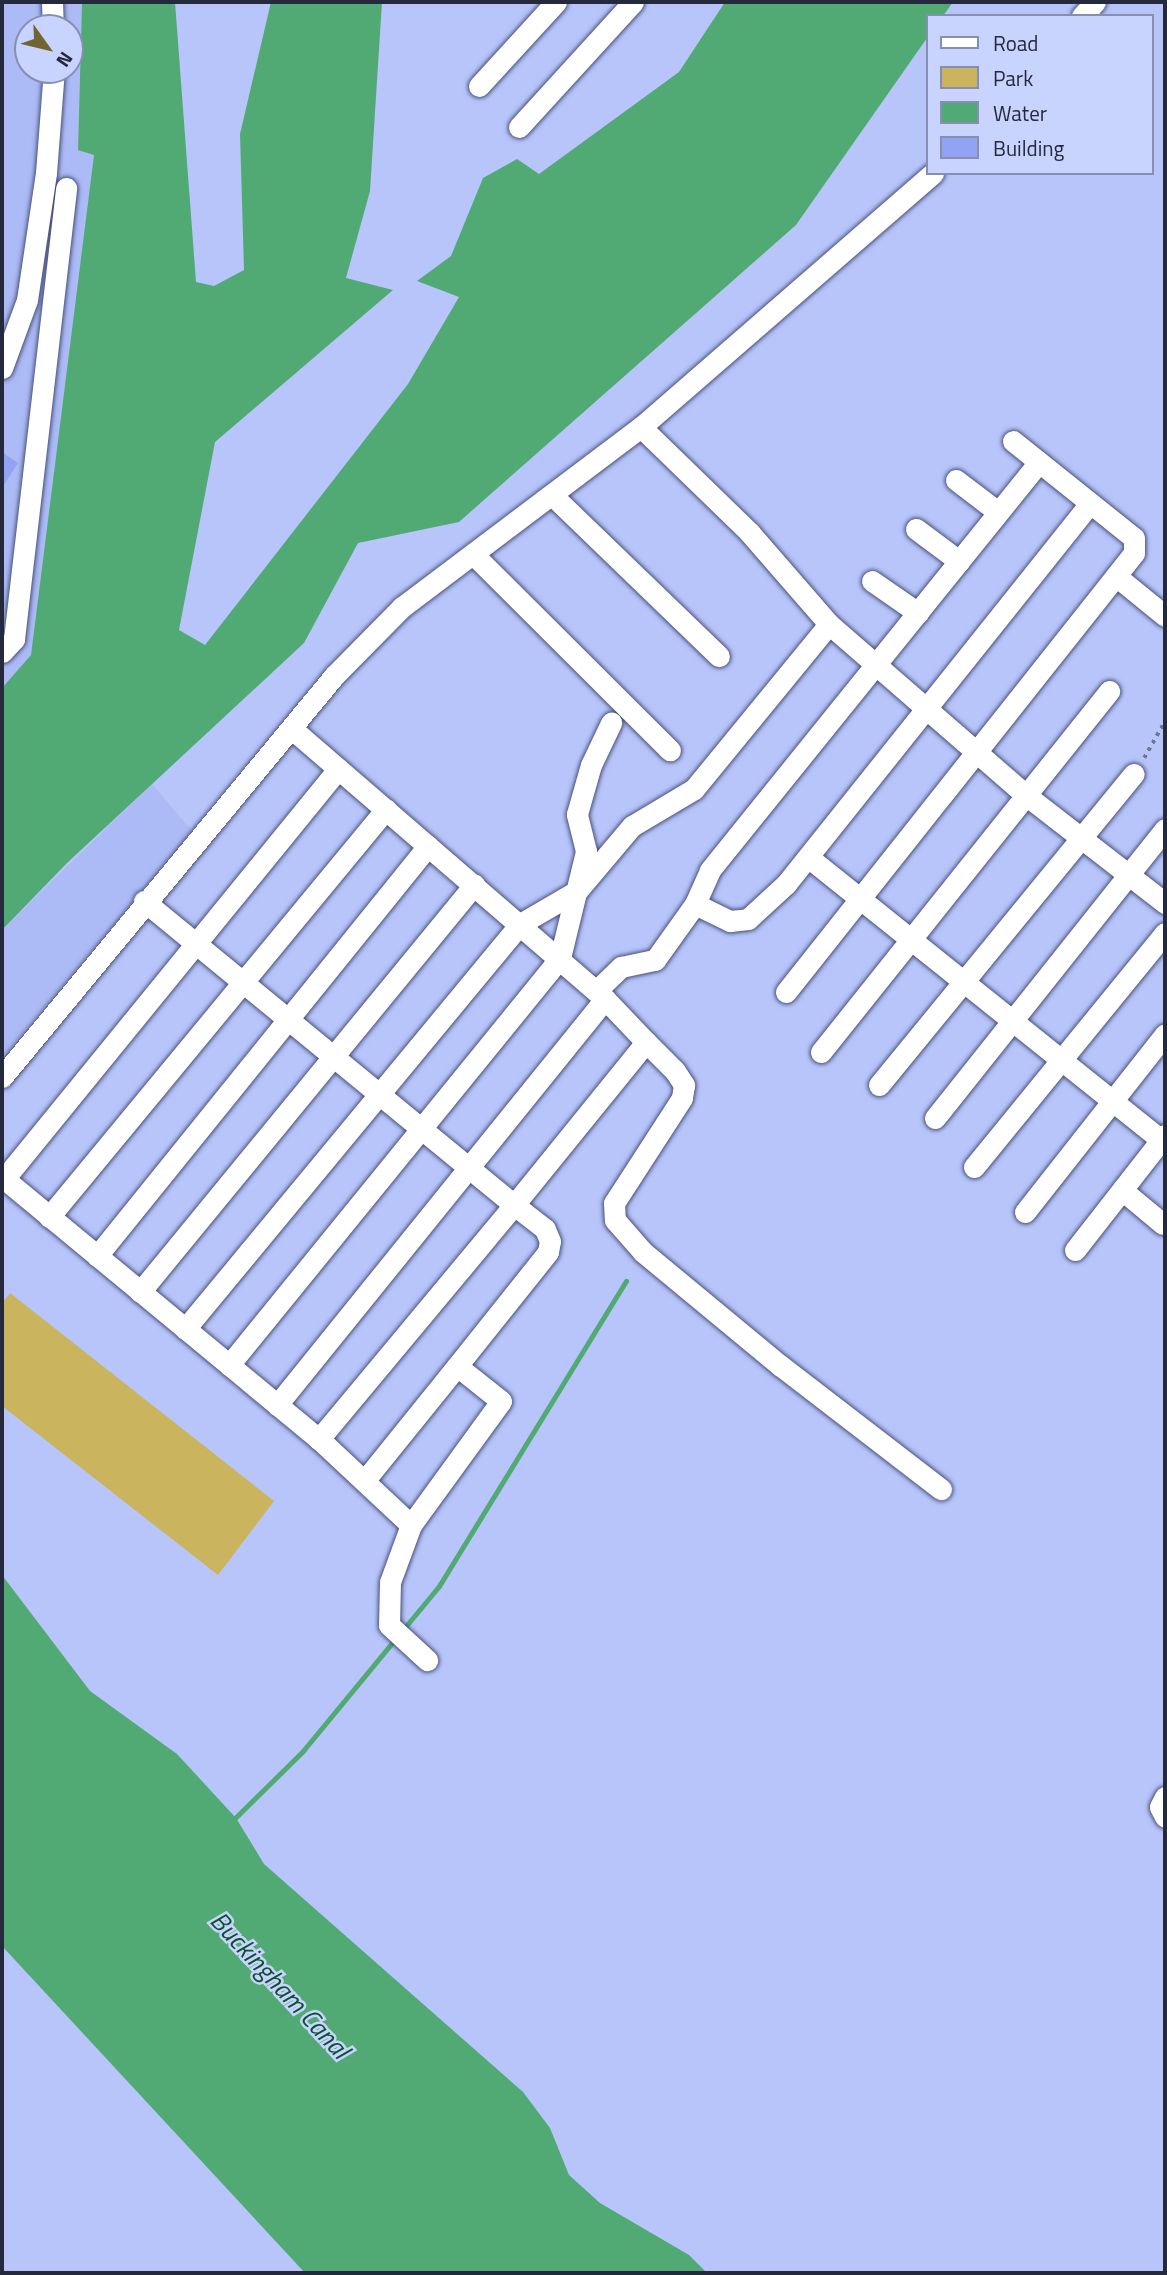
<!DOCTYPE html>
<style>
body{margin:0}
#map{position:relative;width:1167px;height:2275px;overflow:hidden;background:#b8c5fa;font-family:"Titillium Web",sans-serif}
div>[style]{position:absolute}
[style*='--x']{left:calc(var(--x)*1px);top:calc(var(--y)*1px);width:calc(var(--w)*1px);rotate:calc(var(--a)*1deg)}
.built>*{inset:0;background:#acbaf5}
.green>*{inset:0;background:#cbb45e}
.water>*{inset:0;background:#51aa73}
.stream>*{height:5px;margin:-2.5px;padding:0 2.5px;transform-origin:2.5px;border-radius:2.5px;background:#51aa73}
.building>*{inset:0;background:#92a3f5}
.path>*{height:3.5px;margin-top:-1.75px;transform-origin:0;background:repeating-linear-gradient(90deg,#6d769a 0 3.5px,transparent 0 8.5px)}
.roads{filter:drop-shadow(0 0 2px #47517e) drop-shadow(0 0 2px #47517e)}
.minor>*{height:21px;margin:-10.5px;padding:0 10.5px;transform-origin:10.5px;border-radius:10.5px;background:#fff}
span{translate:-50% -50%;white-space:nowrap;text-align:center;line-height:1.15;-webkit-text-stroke:5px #c8d3fe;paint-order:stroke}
.water-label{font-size:26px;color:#0b512c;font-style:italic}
.frame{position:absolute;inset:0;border:4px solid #25293d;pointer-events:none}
.legend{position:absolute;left:926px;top:14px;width:228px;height:161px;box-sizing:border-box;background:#c8d3fe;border:2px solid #878fb1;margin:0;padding:9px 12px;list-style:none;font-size:21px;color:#25293d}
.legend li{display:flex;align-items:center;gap:14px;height:35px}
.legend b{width:35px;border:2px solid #878fb1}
.north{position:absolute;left:14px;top:14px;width:70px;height:70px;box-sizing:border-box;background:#c8d3fe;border:2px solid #878fb1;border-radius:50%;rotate:124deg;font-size:19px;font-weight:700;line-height:28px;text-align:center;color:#25293d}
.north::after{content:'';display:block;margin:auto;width:24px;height:32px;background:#736532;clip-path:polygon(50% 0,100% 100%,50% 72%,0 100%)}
</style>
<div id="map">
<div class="built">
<i style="clip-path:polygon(evenodd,2px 2px,82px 2px,78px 149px,94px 154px,31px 655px,2px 688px,2px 2px,28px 28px,70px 28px,70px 70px,28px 70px,28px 28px)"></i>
<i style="clip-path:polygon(152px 784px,192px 831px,2px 1057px,2px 930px)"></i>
</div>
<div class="green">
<i style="clip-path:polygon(10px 1293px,274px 1501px,218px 1575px,2px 1406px,2px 1303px)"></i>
</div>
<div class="water">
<i style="clip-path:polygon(82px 2px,175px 2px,196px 282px,214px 286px,244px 270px,240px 134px,271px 2px,382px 2px,370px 191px,346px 278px,393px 290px,215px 442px,179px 630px,205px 645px,408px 384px,459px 297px,417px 281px,451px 256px,483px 178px,517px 159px,539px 174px,679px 72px,725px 2px,953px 2px,943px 16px,927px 16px,927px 38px,796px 225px,459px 522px,358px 543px,304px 643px,67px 863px,2px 930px,2px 688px,31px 655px,94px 155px,78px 150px)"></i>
<i style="clip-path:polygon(2px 1575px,90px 1691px,177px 1754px,236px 1818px,264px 1864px,523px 2092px,550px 2128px,569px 2175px,600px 2203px,689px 2255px,707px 2273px,305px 2273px,2px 1946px)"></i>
</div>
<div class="stream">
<i style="--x:401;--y:1632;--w:60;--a:-50.4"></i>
<i style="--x:439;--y:1586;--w:358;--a:-58.5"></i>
<i style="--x:231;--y:1822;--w:100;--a:-44.6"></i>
<i style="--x:302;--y:1752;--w:146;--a:-50.5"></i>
</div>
<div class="building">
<i style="clip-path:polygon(2px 452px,18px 463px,2px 488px)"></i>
</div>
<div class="path">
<i style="--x:1144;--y:758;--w:43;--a:-60.4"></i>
</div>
<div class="roads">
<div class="minor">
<i style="--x:52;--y:2;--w:26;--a:88"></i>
<i style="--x:1082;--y:16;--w:19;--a:-47"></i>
<i style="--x:479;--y:86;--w:114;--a:-47.5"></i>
<i style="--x:519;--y:127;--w:169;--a:-47.6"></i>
<i style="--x:2;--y:368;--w:72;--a:-69.8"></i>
<i style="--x:27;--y:300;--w:128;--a:-81.5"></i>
<i style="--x:46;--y:173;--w:103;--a:-85.6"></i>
<i style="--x:641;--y:427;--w:151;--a:44.2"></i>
<i style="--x:749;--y:532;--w:122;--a:49"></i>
<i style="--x:829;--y:624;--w:262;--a:41"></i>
<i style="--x:1027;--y:796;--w:175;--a:37.8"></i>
<i style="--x:956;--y:480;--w:53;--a:37.3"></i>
<i style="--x:552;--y:495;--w:232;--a:44"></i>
<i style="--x:916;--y:529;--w:54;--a:36.7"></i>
<i style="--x:473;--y:554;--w:278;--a:44.9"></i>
<i style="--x:1116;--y:576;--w:63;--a:39.2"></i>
<i style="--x:872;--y:581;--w:56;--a:34.8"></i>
<i style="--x:2;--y:652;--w:18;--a:-47"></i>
<i style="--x:14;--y:639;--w:454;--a:-83.4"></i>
<i style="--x:808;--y:857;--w:452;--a:38.7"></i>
<i style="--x:144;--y:901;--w:479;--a:39.4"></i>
<i style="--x:514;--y:1205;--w:305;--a:129.8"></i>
<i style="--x:695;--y:904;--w:39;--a:26"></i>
<i style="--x:730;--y:921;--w:18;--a:-6"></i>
<i style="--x:748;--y:919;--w:52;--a:-42.6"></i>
<i style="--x:786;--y:884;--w:487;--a:-51.4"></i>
<i style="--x:596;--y:991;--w:35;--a:-44"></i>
<i style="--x:621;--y:967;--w:35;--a:-12"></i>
<i style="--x:655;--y:960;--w:69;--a:-54.5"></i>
<i style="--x:695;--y:904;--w:37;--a:-66"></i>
<i style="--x:710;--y:870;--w:524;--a:-51.12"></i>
<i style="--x:786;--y:992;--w:560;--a:-51.6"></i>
<i style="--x:1134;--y:553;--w:15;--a:-90"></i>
<i style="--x:1134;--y:538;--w:155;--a:-141.3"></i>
<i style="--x:646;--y:1042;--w:41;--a:45"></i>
<i style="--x:675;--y:1071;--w:17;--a:57"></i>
<i style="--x:684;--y:1085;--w:13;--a:99"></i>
<i style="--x:682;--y:1098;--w:125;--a:122.9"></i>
<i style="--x:614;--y:1203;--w:17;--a:87"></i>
<i style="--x:615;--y:1220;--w:43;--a:48.8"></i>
<i style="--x:643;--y:1252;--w:179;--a:39.6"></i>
<i style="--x:781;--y:1366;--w:202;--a:37.6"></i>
<i style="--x:821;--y:1052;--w:462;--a:-51.4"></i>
<i style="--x:2;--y:1077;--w:521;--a:-50.38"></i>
<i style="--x:334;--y:676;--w:97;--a:-45.4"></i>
<i style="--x:402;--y:607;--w:299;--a:-37"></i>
<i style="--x:641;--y:427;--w:387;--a:-41"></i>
<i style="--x:879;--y:1085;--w:402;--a:-50.7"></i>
<i style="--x:935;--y:1118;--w:369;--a:-51.5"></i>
<i style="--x:974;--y:1167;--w:302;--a:-50.8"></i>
<i style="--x:2;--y:1177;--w:411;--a:39.6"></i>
<i style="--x:319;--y:1439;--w:126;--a:43.1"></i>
<i style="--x:411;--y:1525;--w:153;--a:-54"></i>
<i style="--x:501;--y:1401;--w:56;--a:-141.5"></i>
<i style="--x:457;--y:1366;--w:146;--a:-51.4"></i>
<i style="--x:548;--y:1252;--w:11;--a:-80"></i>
<i style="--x:550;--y:1241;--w:13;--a:-113"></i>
<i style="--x:545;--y:1229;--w:39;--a:-142"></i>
<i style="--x:514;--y:1205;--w:210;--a:-51"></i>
<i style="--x:646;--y:1042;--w:59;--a:-133.6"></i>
<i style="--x:605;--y:999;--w:412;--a:-139.2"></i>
<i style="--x:4;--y:1179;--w:529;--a:-50.83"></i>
<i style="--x:1122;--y:1190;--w:53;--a:39.7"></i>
<i style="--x:1025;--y:1212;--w:226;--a:-51.8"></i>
<i style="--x:49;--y:1217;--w:529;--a:-50.44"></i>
<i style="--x:1075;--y:1250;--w:146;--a:-52"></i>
<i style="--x:97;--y:1256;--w:527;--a:-51.09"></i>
<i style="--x:140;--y:1292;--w:527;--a:-50.63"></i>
<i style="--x:185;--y:1329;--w:526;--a:-50.4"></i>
<i style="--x:520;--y:924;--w:66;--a:-30.1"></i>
<i style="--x:577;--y:891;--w:85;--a:-49.8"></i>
<i style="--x:632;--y:826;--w:72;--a:-30.8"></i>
<i style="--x:694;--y:789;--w:213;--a:-50.7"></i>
<i style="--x:229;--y:1365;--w:525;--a:-50.88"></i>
<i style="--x:560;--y:958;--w:110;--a:-76.3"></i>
<i style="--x:586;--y:851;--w:38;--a:-104"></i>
<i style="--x:577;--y:814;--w:51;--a:-74.1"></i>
<i style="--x:591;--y:765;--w:47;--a:-64.5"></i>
<i style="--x:277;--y:1405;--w:522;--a:-51.07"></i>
<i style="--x:365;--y:1480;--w:146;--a:-51.1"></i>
<i style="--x:411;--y:1525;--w:61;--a:110.2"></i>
<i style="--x:390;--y:1582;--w:43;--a:91.3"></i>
<i style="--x:389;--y:1625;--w:52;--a:42.6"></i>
<i style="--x:1165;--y:1797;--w:11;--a:117"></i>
<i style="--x:1160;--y:1807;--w:11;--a:63"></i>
</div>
</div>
<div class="water-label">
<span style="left:280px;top:1985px;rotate:47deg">Buckingham Canal</span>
</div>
<div class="frame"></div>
<ul class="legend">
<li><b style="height:9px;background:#fff"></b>Road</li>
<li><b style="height:19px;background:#cbb45e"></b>Park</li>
<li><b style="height:19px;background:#51aa73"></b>Water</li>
<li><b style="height:19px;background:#92a3f5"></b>Building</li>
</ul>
<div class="north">N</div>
</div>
